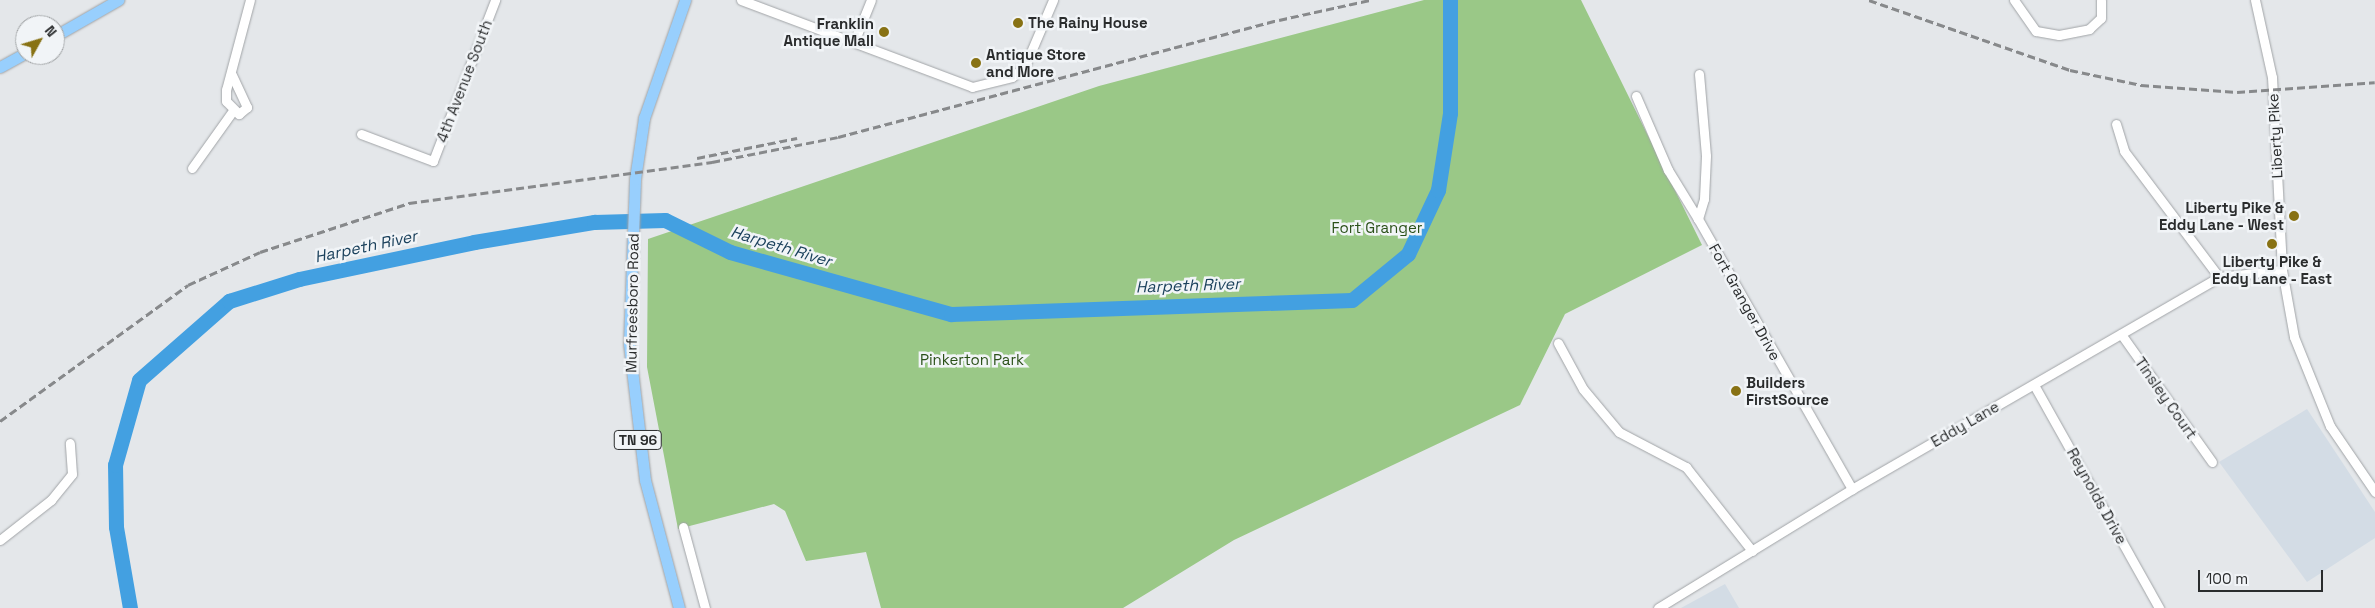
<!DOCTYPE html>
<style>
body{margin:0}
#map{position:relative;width:2375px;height:608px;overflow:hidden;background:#e4e7ea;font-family:"Space Grotesk",sans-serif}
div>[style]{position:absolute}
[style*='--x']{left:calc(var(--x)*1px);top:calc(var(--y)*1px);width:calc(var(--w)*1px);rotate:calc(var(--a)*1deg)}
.built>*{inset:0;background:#d3dce5}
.green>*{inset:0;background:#9ac887}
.river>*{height:15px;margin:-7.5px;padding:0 7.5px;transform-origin:7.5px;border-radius:7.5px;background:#43a0e1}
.roads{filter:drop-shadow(0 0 1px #a1a4a7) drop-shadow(0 0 1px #a1a4a7)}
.minor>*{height:9px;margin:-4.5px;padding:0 4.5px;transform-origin:4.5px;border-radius:4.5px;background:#fff}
.major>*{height:11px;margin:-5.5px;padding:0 5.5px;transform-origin:5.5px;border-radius:5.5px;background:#98cffd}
.rail>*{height:2.5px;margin-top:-1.25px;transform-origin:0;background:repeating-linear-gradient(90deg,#87898b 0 8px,transparent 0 12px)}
.dots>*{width:14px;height:14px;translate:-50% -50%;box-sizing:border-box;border:2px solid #f1f4f7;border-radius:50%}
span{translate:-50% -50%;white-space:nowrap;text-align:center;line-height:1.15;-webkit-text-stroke:5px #f1f4f7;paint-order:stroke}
.shield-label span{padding:1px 4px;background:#f1f4f7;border:1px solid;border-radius:4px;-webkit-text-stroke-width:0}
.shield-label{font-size:14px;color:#2a2c2d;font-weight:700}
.poi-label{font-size:15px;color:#2a2c2d;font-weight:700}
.right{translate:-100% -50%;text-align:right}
.left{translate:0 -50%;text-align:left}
.street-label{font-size:15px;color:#2a2c2d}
.park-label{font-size:15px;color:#2b5119}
.water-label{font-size:16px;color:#1b415c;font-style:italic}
.north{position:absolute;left:15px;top:15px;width:50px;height:50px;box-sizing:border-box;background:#f1f4f7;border:1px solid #a1a4a6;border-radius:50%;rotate:51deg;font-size:14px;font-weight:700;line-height:20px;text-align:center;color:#2a2c2d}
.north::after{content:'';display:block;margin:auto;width:18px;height:22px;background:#887214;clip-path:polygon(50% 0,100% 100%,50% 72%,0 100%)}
.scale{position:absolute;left:2198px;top:570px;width:125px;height:22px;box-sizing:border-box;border:2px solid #2a2c2d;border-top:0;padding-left:6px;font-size:15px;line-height:18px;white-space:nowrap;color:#2a2c2d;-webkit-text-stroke:4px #f1f4f7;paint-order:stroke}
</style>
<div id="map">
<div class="built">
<i style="clip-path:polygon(2307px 409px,2375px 512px,2375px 538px,2307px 582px,2219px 462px)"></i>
<i style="clip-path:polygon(1725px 584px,1739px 608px,1681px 608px)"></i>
</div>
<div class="green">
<i style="clip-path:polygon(1424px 0,1581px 0,1702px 245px,1565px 314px,1520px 405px,1234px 540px,1123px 608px,881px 608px,866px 552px,806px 561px,785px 511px,774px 504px,678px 529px,647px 367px,648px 239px,1099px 86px)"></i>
</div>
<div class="river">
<i style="--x:130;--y:608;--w:82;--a:-99.8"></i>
<i style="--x:116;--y:527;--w:62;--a:-90.9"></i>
<i style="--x:115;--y:465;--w:88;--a:-74.2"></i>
<i style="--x:139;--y:380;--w:120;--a:-41.3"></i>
<i style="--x:229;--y:301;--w:73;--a:-17.4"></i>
<i style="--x:299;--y:279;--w:179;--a:-11.9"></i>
<i style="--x:474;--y:242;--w:122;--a:-9.5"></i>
<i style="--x:594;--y:222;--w:71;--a:-1.6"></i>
<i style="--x:665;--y:220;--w:72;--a:26.2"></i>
<i style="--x:730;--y:252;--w:230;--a:15.7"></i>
<i style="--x:951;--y:314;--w:401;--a:-2"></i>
<i style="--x:1352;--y:300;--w:72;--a:-39.4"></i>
<i style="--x:1408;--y:254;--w:71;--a:-64.9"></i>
<i style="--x:1438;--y:190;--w:78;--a:-81.1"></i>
<i style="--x:1450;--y:113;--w:113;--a:-90"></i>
</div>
<div class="roads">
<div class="minor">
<i style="--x:741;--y:0;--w:247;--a:20.6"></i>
<i style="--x:972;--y:87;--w:41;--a:-14"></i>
<i style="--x:1012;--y:77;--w:17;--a:-40"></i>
<i style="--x:1025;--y:66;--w:72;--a:-67"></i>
<i style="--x:2014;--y:0;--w:38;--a:55"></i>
<i style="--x:2036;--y:31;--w:23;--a:10"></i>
<i style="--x:2059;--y:35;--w:31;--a:-11"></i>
<i style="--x:2089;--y:29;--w:16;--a:-43"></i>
<i style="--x:2101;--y:18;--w:18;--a:-90"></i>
<i style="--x:2255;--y:0;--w:79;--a:77.6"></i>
<i style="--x:2272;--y:77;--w:193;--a:87"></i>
<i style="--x:2282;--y:270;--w:68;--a:79.8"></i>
<i style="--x:2294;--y:337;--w:96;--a:68"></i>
<i style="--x:2330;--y:426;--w:80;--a:55.7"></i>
<i style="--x:854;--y:42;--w:45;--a:-68"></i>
<i style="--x:231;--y:73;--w:38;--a:65"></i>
<i style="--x:247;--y:107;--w:11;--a:139"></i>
<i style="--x:239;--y:114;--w:18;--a:-135"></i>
<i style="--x:226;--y:101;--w:11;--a:-90"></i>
<i style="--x:226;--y:90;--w:93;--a:-75.1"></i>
<i style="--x:1699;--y:74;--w:82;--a:85.1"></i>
<i style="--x:1706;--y:156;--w:43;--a:92.7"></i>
<i style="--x:1704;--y:199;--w:21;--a:107"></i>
<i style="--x:1698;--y:219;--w:311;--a:60.3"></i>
<i style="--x:1636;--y:96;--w:81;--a:66.6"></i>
<i style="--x:1668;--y:170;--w:57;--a:58.5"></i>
<i style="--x:2116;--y:124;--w:28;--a:73"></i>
<i style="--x:2124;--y:151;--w:158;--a:53"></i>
<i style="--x:361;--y:134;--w:77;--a:20.6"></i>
<i style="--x:433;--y:161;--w:173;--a:-68.9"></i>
<i style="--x:192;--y:168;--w:69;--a:-54.5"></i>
<i style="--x:2121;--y:334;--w:157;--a:54.6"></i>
<i style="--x:1558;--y:343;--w:52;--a:61.5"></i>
<i style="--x:1583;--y:389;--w:56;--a:50.1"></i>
<i style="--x:1619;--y:432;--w:76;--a:27.6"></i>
<i style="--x:1686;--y:467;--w:107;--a:51.8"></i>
<i style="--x:2034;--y:385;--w:256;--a:60.7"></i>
<i style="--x:683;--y:527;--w:84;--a:74.8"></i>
<i style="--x:0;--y:540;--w:65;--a:-38.1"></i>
<i style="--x:51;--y:500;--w:33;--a:-51"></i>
<i style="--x:72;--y:474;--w:31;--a:-94"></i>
<i style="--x:1658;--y:608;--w:228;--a:-31.5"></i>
<i style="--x:1852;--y:489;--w:424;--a:-30"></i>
<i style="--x:2219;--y:277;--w:63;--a:-6.3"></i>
</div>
<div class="major">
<i style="--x:55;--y:36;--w:73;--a:-29.7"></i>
<i style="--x:0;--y:67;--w:29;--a:-29"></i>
<i style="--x:679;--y:608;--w:132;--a:-104.9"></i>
<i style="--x:645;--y:480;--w:137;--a:-96.7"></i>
<i style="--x:629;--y:344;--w:165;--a:-87.9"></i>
<i style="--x:635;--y:179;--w:62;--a:-81.6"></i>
<i style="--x:644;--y:118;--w:125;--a:-70.8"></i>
</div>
</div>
<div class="rail">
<i style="--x:1869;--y:0;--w:213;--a:19.2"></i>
<i style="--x:2070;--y:70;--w:73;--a:11.9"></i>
<i style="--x:2141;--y:85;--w:96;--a:4.2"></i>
<i style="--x:2237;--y:92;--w:138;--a:-4.1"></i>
<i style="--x:697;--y:158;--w:102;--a:-11.3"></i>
<i style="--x:0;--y:421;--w:232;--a:-35.9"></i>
<i style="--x:188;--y:285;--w:79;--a:-24.6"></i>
<i style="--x:260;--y:252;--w:157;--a:-18.2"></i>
<i style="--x:409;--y:203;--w:306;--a:-7.7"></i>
<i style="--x:712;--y:162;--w:128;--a:-11.2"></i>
<i style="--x:838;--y:137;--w:456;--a:-14.9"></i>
<i style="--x:1279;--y:20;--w:93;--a:-12.4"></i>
</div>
<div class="dots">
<i style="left:1018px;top:23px;background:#887214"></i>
<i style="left:884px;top:32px;background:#887214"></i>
<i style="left:976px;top:63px;background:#887214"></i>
<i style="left:2294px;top:216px;background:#887214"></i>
<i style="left:2272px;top:244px;background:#887214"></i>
<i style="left:1736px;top:391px;background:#887214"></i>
</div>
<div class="shield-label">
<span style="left:638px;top:440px">TN 96</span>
</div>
<div class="poi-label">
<span class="right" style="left:874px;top:32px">Franklin<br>Antique Mall</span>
<span class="left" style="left:1028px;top:23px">The Rainy House</span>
<span class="left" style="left:986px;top:63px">Antique Store<br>and More</span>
<span class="right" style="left:2284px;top:216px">Liberty Pike &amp;<br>Eddy Lane - West</span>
<span style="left:2272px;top:270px">Liberty Pike &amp;<br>Eddy Lane - East</span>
<span class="left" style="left:1746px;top:391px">Builders<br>FirstSource</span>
</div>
<div class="street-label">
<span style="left:464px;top:81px;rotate:-69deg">4th Avenue South</span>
<span style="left:2275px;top:136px;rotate:-93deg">Liberty Pike</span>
<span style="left:1745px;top:302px;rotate:61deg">Fort Granger Drive</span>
<span style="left:632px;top:303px;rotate:-89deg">Murfreesboro Road</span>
<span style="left:2166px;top:398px;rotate:55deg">Tinsley Court</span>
<span style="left:1965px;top:424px;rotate:-30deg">Eddy Lane</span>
<span style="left:2097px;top:496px;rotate:61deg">Reynolds Drive</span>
</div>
<div class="park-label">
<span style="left:1377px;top:228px">Fort Granger</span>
<span style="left:972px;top:360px">Pinkerton Park</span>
</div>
<div class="water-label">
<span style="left:366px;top:247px;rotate:-12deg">Harpeth River</span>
<span style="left:781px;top:247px;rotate:17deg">Harpeth River</span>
<span style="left:1188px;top:286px;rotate:-2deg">Harpeth River</span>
</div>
<div class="north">N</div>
<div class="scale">100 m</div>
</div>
